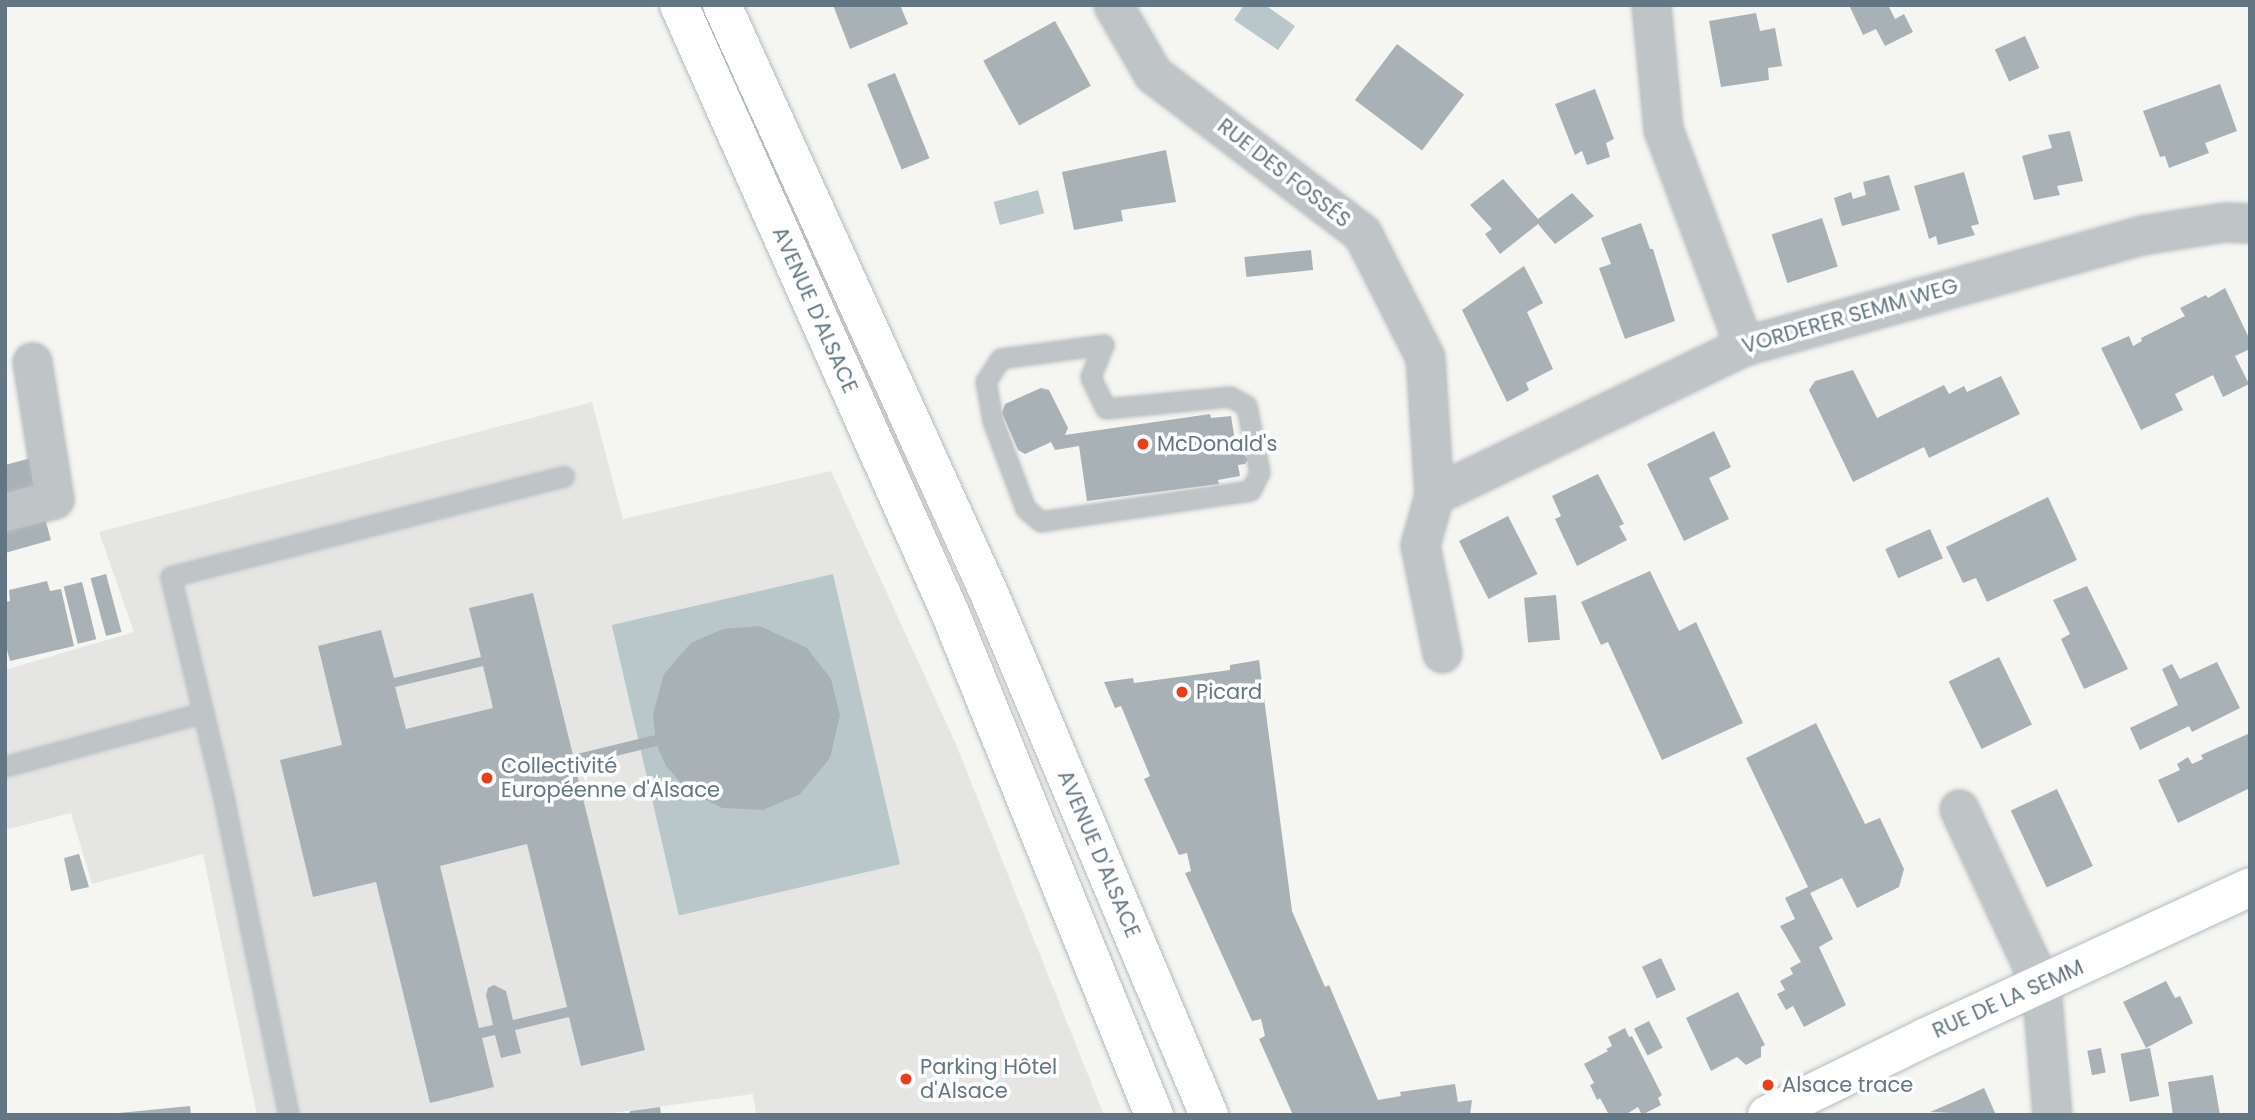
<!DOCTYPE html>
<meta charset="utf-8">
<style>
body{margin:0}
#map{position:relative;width:2255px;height:1120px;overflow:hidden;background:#f5f5f1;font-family:Poppins,sans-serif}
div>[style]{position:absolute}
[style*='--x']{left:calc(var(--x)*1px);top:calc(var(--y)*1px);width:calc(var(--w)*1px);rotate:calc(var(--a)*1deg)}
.built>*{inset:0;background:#e5e6e4}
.water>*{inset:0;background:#b9c7cb;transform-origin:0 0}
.building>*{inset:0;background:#a8b2b6;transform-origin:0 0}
.roads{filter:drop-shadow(0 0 2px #b4babe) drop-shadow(0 0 2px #b4babe)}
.lane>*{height:18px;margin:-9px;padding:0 9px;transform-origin:9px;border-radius:9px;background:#bfc5c7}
.street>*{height:37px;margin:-18.5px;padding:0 18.5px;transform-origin:18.5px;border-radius:18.5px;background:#bfc5c7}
.secondary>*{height:38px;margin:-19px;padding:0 19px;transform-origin:19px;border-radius:19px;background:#fff}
.dots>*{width:19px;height:19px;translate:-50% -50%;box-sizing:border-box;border:4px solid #fff;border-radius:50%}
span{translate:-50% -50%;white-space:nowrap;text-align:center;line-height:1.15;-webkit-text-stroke:7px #fff;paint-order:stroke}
.street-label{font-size:21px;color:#627783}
.poi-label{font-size:21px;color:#627783}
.left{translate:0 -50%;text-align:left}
.frame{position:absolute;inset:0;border:7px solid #627783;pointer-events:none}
</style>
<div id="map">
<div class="built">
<i style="clip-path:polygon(592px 402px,623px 519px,831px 471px,955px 742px,1104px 1115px,756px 1115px,753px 1094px,597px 1115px,257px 1115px,203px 854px,92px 884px,71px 813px,5px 830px,5px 670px,134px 632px,99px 532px)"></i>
</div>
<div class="water">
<i style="clip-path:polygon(1244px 5px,1265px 5px,1295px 26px,1278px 50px,1234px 20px)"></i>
<i style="left:1038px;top:190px;width:24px;height:46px;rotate:75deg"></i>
<i style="left:833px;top:574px;width:298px;height:227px;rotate:77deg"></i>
</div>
<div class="building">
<i style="clip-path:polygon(833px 5px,900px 5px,908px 24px,850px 49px)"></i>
<i style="clip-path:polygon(1849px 5px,1888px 5px,1895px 19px,1904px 14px,1913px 32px,1885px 46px,1876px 29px,1863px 35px)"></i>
<i style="clip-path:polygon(1756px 13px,1760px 31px,1775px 28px,1782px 66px,1768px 68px,1769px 80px,1721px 87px,1709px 21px)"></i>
<i style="left:1055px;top:21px;width:74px;height:82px;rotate:61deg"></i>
<i style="left:2025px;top:36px;width:35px;height:33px;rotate:66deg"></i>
<i style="left:1397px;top:44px;width:84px;height:70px;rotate:37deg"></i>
<i style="left:895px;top:73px;width:92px;height:30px;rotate:68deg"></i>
<i style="clip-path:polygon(2220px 84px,2237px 131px,2205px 143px,2209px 153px,2169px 168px,2165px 156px,2160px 157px,2143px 111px)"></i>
<i style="clip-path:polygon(1595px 89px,1614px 139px,1606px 143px,1610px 157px,1587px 165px,1582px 151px,1575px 155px,1555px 104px)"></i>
<i style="clip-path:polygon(2070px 131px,2083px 181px,2057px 186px,2060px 195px,2034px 200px,2022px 156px,2052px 148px,2048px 135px)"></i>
<i style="clip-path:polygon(1166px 150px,1176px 202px,1121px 210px,1123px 221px,1074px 230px,1062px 172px)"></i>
<i style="clip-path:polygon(1964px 172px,1979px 224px,1971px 226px,1975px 235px,1938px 245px,1936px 236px,1929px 239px,1914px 186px)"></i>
<i style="clip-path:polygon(1889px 175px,1900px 210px,1842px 226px,1834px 198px,1851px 192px,1853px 199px,1866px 195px,1863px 182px)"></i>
<i style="clip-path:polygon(1503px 179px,1538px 219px,1572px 193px,1594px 216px,1555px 244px,1538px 224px,1500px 254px,1485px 234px,1492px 229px,1470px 205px)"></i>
<i style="left:1822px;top:218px;width:51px;height:53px;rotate:72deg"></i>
<i style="clip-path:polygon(1641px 223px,1650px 249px,1653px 249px,1675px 321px,1625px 339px,1599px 268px,1611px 264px,1601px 238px)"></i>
<i style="left:1311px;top:250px;width:20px;height:67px;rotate:84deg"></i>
<i style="clip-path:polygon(1524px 266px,1543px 303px,1527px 312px,1553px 369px,1526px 383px,1529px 390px,1507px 402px,1462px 310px)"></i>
<i style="clip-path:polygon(2225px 288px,2250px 340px,2250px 349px,2235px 356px,2249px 384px,2223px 397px,2213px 375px,2175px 394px,2183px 410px,2141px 430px,2101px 348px,2129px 336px,2133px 346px,2142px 341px,2141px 338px,2185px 316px,2180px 308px,2206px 295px,2208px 298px)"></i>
<i style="clip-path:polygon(1853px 370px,1877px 418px,1944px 385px,1949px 394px,1964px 386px,1967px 392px,2001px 376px,2020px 414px,1929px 458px,1924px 447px,1853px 482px,1809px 390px,1815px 381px)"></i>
<i style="clip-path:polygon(1041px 388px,1049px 390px,1068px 428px,1065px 435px,1210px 414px,1211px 418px,1231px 416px,1237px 453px,1243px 453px,1248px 459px,1245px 464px,1238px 465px,1240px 476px,1218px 480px,1219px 484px,1087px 501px,1079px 446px,1055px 450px,1051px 442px,1025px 454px,1018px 450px,1002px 413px,1005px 404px)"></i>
<i style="clip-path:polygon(1714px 431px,1731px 467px,1709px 478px,1729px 519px,1684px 541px,1647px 464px)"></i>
<i style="clip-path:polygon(35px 457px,41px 484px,5px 500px,5px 465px)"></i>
<i style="clip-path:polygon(1598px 474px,1624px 524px,1619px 526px,1627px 540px,1577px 566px,1555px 519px,1561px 516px,1552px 496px)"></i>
<i style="clip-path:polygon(2048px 497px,2077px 560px,1987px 602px,1976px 578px,1963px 583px,1946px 547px)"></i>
<i style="clip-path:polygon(44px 515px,51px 540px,5px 553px,5px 524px)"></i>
<i style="left:1508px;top:516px;width:65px;height:55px;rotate:63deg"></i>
<i style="left:1930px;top:529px;width:32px;height:49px;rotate:66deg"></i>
<i style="clip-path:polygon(1650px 571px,1679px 631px,1696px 622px,1743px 723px,1662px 760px,1608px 642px,1601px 645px,1581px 602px)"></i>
<i style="left:106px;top:574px;width:60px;height:16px;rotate:75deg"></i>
<i style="clip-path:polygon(47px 581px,50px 591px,61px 589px,74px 646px,10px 661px,5px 642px,5px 602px,10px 601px,9px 590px)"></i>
<i style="left:82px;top:582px;width:59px;height:19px;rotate:76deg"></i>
<i style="clip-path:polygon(2087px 586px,2128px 669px,2084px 689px,2061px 639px,2070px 634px,2053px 600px)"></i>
<i style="clip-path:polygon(evenodd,533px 593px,573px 755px,655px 735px,653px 714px,664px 674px,691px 643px,723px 629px,760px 626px,807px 648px,831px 679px,840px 715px,830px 758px,800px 794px,763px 810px,722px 808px,688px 791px,666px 766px,657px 746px,575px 766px,645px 1050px,581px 1066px,569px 1017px,515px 1030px,521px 1053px,501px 1058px,495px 1035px,482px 1038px,494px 1087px,430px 1103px,376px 882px,313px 897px,280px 760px,342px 745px,318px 646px,381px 630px,394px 678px,481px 657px,469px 608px,533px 593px,483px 666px,493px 708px,406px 729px,395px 687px,483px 666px,533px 593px,527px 844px,567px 1007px,513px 1020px,506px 991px,494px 985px,488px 988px,486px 995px,493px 1025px,479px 1028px,440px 866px,527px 844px)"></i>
<i style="left:1556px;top:595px;width:45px;height:32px;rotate:85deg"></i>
<i style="left:1999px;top:657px;width:75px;height:56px;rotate:64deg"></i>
<i style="clip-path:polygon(1259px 660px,1292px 911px,1325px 987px,1329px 985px,1378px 1100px,1401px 1096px,1400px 1092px,1455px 1084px,1458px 1102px,1472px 1100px,1470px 1115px,1293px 1115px,1259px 1039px,1265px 1036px,1261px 1019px,1252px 1021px,1185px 873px,1191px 871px,1187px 853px,1179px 855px,1144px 779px,1150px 776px,1121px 706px,1115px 708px,1104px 682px,1133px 678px,1134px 683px,1230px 670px,1230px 665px)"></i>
<i style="clip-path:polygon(2217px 662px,2240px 708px,2192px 732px,2189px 726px,2140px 750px,2130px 728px,2178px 705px,2162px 669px,2172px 664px,2180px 679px)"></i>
<i style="clip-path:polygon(1816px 723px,1865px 824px,1880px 818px,1904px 869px,1899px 887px,1857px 908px,1842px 878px,1810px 893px,1833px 939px,1819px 947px,1846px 1005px,1804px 1027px,1793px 1006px,1786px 1010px,1777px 994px,1785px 990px,1780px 981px,1793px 974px,1790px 968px,1801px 962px,1780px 926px,1795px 919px,1785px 898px,1808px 887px,1746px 758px)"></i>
<i style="clip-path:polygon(2250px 733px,2250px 788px,2178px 823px,2158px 780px,2180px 770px,2177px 764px,2188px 757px,2192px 764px,2203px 759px,2201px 755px)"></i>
<i style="left:2057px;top:789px;width:85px;height:51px;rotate:65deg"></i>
<i style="clip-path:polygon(79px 854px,89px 887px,71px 891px,64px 858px)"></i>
<i style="left:1661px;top:958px;width:35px;height:21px;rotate:65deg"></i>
<i style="clip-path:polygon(2166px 981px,2175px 998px,2180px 996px,2193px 1023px,2146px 1048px,2123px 1002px)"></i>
<i style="clip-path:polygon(1738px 992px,1765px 1045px,1761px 1047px,1761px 1057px,1746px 1065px,1737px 1057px,1711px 1071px,1686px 1018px)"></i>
<i style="left:1649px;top:1021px;width:30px;height:17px;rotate:63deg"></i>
<i style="clip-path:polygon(1625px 1028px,1629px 1037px,1632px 1036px,1662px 1095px,1658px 1098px,1661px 1105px,1642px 1115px,1638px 1107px,1625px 1115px,1609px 1115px,1600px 1098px,1597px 1100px,1590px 1085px,1594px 1083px,1584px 1064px,1608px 1051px,1606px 1049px,1612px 1046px,1608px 1037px)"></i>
<i style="left:2101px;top:1048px;width:25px;height:14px;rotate:79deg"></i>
<i style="left:2150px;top:1048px;width:49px;height:30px;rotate:79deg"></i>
<i style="clip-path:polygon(2213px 1075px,2220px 1115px,2173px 1115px,2168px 1082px)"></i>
<i style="clip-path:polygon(1984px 1088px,1996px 1115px,1930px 1112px,1958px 1100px)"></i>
<i style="clip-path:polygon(190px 1106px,191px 1115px,119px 1115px,119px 1113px)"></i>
<i style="clip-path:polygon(660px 1107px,661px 1115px,629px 1115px,630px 1111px)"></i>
</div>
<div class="roads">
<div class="lane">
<i style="--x:1104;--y:345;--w:35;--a:112"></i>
<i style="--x:1091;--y:378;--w:34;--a:64"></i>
<i style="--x:1106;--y:409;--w:125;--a:-5.5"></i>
<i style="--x:1230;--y:397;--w:19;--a:28"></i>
<i style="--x:1247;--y:406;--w:68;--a:79"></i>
<i style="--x:1260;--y:473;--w:20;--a:117"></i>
<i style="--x:1251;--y:491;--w:212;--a:171.6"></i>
<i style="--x:1041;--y:522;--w:20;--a:-139"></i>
<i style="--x:1026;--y:509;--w:94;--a:-110.6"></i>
<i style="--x:993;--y:421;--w:40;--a:-100"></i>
<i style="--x:986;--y:382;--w:27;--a:-57"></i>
<i style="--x:1001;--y:359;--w:104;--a:-7.7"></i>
<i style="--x:5;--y:767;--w:206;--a:-15.2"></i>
<i style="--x:289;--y:1115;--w:319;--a:-101.6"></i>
<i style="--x:225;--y:802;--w:231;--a:-103.5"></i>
<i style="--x:171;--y:577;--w:406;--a:-14.3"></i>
</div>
<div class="street">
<i style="--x:1113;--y:5;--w:80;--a:59.9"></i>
<i style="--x:1153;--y:74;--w:263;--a:37.3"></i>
<i style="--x:1362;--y:233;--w:139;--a:63.1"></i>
<i style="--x:1425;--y:357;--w:138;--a:86.3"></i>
<i style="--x:1434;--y:495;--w:52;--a:105.6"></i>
<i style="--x:1420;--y:545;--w:110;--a:78.5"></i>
<i style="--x:1651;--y:5;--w:125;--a:84.5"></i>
<i style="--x:1663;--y:129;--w:232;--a:69.5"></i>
<i style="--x:1434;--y:495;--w:344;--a:-25.7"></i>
<i style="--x:1744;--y:346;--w:412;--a:-15.6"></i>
<i style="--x:2141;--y:235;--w:84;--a:-8.9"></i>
<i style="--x:2224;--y:222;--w:26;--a:2"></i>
<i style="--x:5;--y:512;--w:51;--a:-14.9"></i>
<i style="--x:54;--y:499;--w:139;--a:-99.1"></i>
<i style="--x:1959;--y:809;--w:194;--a:65"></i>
<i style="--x:2041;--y:985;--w:130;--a:85.2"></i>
</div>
<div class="secondary">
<i style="--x:679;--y:5;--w:668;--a:65.97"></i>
<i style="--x:951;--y:615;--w:540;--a:67.9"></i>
<i style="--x:722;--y:5;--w:646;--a:65.58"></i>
<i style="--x:989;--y:593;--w:566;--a:67.15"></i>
<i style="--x:1767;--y:1115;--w:177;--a:-26.1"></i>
<i style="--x:1926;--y:1037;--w:357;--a:-24.8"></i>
</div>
</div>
<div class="dots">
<i style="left:1143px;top:444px;background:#eb3d1a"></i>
<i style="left:1182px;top:692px;background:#eb3d1a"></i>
<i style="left:487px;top:778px;background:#eb3d1a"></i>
<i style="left:906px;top:1079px;background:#eb3d1a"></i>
<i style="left:1768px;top:1085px;background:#eb3d1a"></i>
</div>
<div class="street-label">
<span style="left:1284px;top:173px;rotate:38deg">RUE DES FOSSÉS</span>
<span style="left:815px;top:310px;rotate:66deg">AVENUE D'ALSACE</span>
<span style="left:1850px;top:316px;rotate:-16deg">VORDERER SEMM WEG</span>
<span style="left:1099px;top:854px;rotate:67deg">AVENUE D'ALSACE</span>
<span style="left:2008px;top:999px;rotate:-24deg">RUE DE LA SEMM</span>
</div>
<div class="poi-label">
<span class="left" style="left:1157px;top:444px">McDonald's</span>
<span class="left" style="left:1196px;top:692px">Picard</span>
<span class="left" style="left:501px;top:778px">Collectivité<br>Européenne d'Alsace</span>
<span class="left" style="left:920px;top:1079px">Parking Hôtel<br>d'Alsace</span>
<span class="left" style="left:1782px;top:1085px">Alsace trace</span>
</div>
<div class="frame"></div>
</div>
